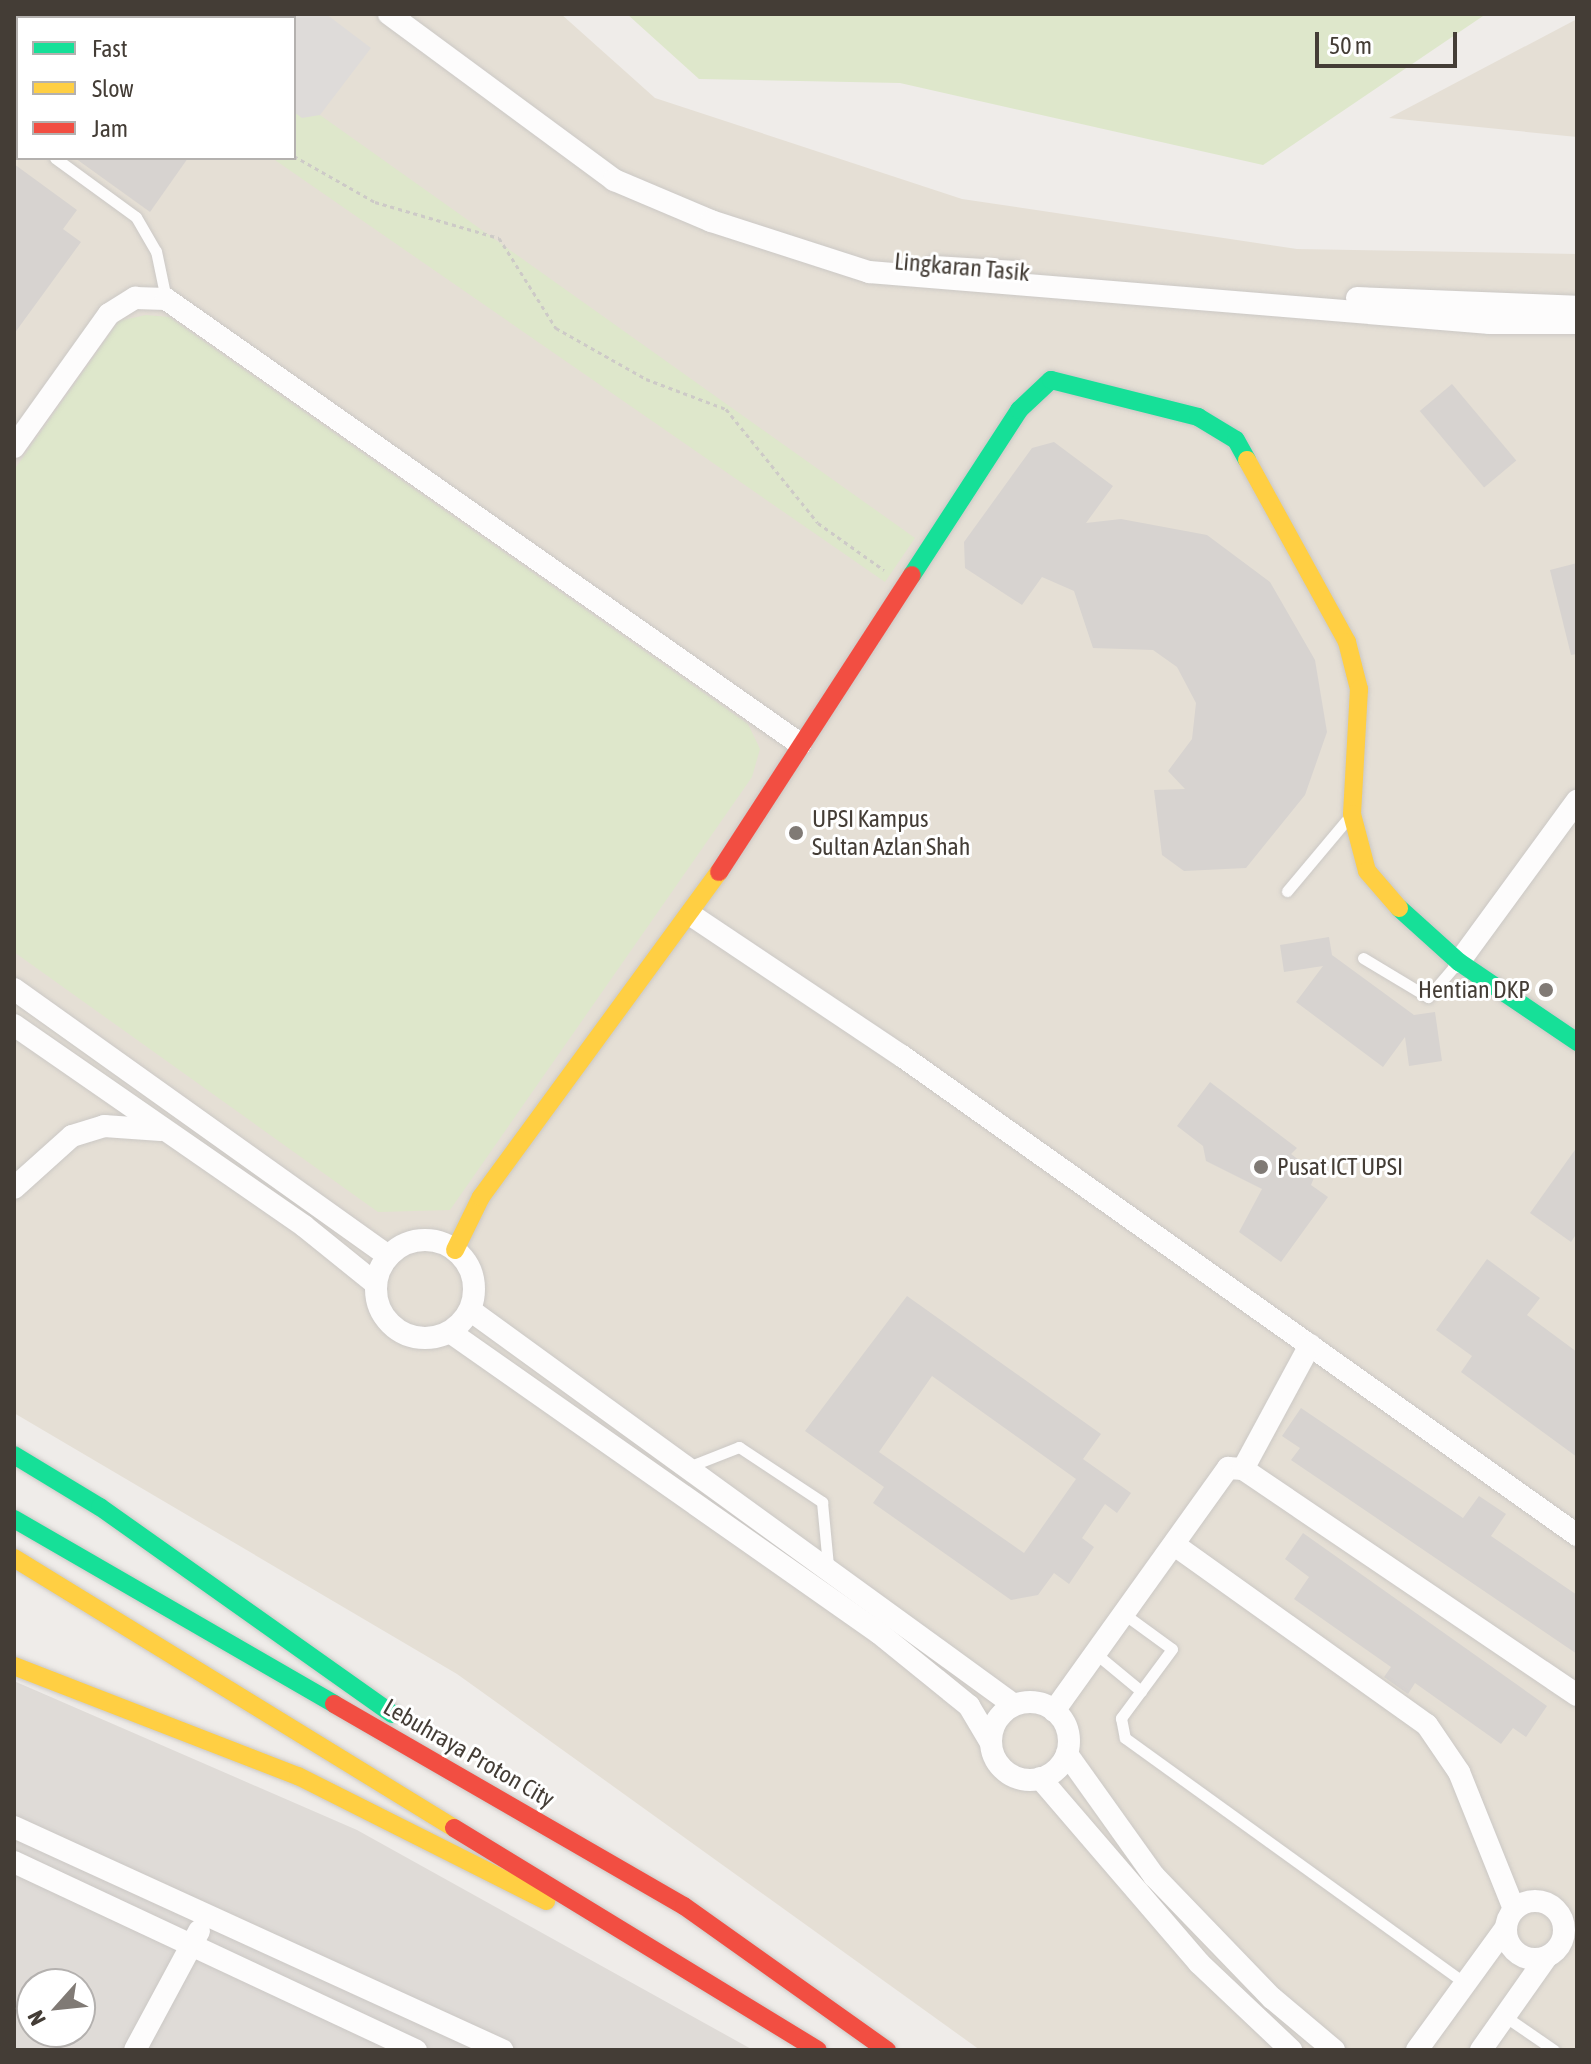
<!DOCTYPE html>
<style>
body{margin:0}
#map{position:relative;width:1591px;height:2064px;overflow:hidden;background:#efece9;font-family:"Asap Condensed",sans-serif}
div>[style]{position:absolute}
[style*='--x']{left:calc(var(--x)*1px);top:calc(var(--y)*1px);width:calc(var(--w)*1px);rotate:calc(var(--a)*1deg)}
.industrial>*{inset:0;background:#dfdbd7}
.education>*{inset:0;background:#e5dfd5}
.green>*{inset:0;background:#dee7cb}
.parking>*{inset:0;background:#dedbd9}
.building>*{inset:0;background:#d7d3d0;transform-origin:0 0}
.path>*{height:3px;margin-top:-1.5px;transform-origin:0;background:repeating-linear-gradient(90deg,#cdcac7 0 4px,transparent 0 8px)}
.roads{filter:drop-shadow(0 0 2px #cbc8c5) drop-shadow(0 0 2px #cbc8c5)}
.lane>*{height:11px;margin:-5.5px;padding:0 5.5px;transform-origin:5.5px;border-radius:5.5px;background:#fdfcfc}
.street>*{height:22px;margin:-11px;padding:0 11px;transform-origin:11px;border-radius:11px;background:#fdfcfc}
.street>.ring{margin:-11px;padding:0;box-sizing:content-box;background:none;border:22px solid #fdfcfc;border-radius:50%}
.fast>*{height:18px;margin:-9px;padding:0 9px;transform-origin:9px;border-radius:9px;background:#16e098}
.slow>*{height:18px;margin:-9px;padding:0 9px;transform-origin:9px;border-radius:9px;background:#ffcf43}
.jam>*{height:18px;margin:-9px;padding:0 9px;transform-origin:9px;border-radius:9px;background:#f24e42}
.dots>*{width:22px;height:22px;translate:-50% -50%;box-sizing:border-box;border:4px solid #fff;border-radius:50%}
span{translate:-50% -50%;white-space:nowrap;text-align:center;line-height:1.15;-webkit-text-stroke:6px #fff;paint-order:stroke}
.street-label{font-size:24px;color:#443d36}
.poi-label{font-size:24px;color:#443d36}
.left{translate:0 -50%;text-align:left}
.right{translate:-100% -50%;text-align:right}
.frame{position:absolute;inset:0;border:16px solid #443d36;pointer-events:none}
.legend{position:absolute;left:16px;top:16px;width:280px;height:144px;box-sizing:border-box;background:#fff;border:2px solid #b4b1af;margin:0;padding:10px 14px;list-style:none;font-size:24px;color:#443d36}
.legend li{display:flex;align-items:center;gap:16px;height:40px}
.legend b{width:40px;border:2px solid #b4b1af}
.north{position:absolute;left:16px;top:1968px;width:80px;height:80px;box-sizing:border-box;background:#fff;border:2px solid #b4b1af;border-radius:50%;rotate:243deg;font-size:22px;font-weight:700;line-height:32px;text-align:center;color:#443d36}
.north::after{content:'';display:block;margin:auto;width:28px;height:36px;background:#807a75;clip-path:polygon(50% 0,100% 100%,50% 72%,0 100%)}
.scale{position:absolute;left:1315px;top:32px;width:142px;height:36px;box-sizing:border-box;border:4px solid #443d36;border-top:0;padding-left:10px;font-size:24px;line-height:28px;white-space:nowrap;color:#443d36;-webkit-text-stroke:6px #fff;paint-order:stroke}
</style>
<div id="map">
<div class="industrial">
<i style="clip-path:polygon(evenodd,14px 1681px,357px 1830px,753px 2050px,14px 2050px,14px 1681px,32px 1984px,80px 1984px,80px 2032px,32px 2032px,32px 1984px)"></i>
</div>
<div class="education">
<i style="clip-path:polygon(evenodd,14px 14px,561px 14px,655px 98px,962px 199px,1297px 249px,1577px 254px,1577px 2050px,980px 2050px,457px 1674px,14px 1413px,14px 14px,18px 18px,294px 18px,294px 158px,18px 158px,18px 18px)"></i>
<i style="clip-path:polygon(1577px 19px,1577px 137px,1389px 118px)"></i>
</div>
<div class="green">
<i style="clip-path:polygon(14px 14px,174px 14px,174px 18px,18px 18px,18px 25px)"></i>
<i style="clip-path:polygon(627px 14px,1486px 14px,1263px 165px,900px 83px,699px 79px)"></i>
<i style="clip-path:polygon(294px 112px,320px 115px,915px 538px,885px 582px,272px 158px,294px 158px)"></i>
<i style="clip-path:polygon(146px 315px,169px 317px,748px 724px,760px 749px,752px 777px,450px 1210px,378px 1212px,14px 952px,14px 470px,119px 321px)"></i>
</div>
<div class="parking">
<i style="clip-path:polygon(174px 14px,326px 14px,371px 48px,320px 115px,302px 118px,294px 112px,294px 18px)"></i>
</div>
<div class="building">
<i style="clip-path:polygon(75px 158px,188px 158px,150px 212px)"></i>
<i style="clip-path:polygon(14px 164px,77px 210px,63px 229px,81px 242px,14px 334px)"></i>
<i style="left:1452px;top:384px;width:100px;height:42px;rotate:50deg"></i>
<i style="clip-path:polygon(1054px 442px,1113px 486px,1086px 523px,1121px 519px,1207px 535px,1270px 582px,1315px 660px,1327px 732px,1305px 795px,1246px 868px,1184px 871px,1162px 855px,1154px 790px,1185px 789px,1168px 771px,1192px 739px,1196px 703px,1177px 667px,1153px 650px,1093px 648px,1074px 591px,1042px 577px,1022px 605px,965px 568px,964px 542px,1032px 448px)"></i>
<i style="clip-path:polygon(1577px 563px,1577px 654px,1571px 655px,1550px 570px)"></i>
<i style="clip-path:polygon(1329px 937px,1332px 955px,1414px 1015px,1435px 1012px,1442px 1061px,1409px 1066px,1405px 1037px,1383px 1067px,1296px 1002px,1323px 966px,1284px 972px,1280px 945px)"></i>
<i style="clip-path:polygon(1210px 1082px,1297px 1148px,1291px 1154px,1316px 1173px,1311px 1185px,1328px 1197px,1281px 1262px,1239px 1232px,1262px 1189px,1206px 1161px,1203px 1146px,1177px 1126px)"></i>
<i style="clip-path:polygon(1577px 1147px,1577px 1233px,1571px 1242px,1530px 1213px)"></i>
<i style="clip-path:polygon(1487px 1259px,1540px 1298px,1527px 1315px,1577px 1352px,1577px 1457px,1461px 1372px,1472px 1356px,1436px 1330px)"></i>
<i style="clip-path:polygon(evenodd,907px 1296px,1101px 1434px,1083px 1459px,1131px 1493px,1117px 1513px,1105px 1504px,1082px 1538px,1094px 1547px,1069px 1584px,1054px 1573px,1038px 1595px,1011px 1600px,873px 1503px,884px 1487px,805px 1431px,907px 1296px,932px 1376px,1076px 1479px,1024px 1553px,879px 1452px,932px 1376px)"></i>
<i style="clip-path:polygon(1301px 1408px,1463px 1518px,1479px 1496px,1506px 1514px,1491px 1536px,1577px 1595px,1577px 1654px,1291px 1460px,1300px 1448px,1282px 1436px)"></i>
<i style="clip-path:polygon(1303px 1533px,1547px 1706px,1526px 1737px,1513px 1728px,1501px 1744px,1415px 1683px,1408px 1694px,1384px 1677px,1391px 1667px,1294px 1599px,1309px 1577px,1285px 1559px)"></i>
</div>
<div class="path">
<i style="--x:66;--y:14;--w:4;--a:63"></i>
<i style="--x:158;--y:14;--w:4;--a:76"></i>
<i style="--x:294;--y:156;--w:93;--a:29.6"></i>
<i style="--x:375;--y:202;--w:129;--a:16.2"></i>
<i style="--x:499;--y:238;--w:107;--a:57.7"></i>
<i style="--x:556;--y:328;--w:103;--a:29.5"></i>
<i style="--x:646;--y:379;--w:85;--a:20.6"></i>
<i style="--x:726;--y:409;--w:146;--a:51.1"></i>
<i style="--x:818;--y:523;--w:81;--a:35.5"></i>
</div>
<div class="roads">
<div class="lane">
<i style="--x:14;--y:38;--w:5;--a:37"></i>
<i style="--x:14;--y:120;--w:7;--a:-56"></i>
<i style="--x:14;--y:130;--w:4;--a:27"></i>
<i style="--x:55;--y:158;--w:100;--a:36.1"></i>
<i style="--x:136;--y:217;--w:39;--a:60"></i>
<i style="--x:156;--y:251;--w:49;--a:78.2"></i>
<i style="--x:1287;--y:891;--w:97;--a:-50"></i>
<i style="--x:1363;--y:958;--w:76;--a:31"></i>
<i style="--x:1428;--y:997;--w:46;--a:-49.4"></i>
<i style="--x:688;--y:1467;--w:55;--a:-21.4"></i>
<i style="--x:739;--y:1447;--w:100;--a:33.5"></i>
<i style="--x:822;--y:1502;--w:63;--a:84.6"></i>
<i style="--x:1124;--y:1614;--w:59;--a:36.1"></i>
<i style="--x:1172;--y:1649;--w:86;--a:126.5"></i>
<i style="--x:1121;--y:1718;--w:20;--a:79"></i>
<i style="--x:1125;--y:1738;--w:420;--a:35.8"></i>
<i style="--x:1095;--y:1653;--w:60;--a:39.6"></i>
<i style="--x:1503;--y:2015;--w:62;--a:34.5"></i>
</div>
<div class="street">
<i style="--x:389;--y:14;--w:280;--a:36.4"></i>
<i style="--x:614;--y:180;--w:105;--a:22.9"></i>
<i style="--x:711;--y:221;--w:166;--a:17.9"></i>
<i style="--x:869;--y:272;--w:623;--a:4.69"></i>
<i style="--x:1490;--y:323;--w:87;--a:0"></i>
<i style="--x:934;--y:267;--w:82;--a:3.5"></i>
<i style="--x:1357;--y:298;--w:220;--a:2.3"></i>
<i style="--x:14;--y:447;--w:163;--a:-54.5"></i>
<i style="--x:109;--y:314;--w:31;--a:-32"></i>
<i style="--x:135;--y:298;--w:31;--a:2"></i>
<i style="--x:166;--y:299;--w:775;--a:35.06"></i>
<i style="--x:691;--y:915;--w:254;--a:33.8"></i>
<i style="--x:902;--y:1056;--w:828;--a:35.36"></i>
<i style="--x:1459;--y:962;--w:200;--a:-53.8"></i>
<i style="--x:14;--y:989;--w:460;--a:35.5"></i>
<i style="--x:14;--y:1025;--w:353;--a:34.7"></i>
<i style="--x:304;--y:1226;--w:92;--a:38.9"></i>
<i style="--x:14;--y:1188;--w:78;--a:-41.9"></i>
<i style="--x:72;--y:1136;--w:34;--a:-17"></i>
<i style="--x:104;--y:1126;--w:57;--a:4"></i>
<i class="ring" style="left:376px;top:1240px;width:76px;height:76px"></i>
<i style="--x:470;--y:1310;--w:672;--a:35.98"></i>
<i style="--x:450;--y:1332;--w:524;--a:35.05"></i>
<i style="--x:879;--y:1633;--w:116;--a:39"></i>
<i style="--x:969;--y:1706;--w:43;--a:59.3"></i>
<i style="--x:1243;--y:1469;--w:403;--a:34.1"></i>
<i style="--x:1176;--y:1546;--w:308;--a:35.5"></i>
<i style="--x:1427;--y:1725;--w:57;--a:55.8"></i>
<i style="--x:1459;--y:1772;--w:148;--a:68.1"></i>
<i class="ring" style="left:991px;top:1702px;width:56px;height:56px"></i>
<i style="--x:1054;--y:1711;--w:299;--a:-54.4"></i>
<i style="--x:1228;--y:1468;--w:15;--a:4"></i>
<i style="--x:1243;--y:1469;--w:141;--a:-61.6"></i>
<i style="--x:1067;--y:1754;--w:150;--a:54.5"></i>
<i style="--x:1154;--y:1876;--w:170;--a:46"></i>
<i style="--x:1272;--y:1998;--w:81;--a:40"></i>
<i style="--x:1040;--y:1778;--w:244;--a:49.3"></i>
<i style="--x:1199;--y:1963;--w:127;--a:43.4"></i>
<i style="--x:14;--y:1827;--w:537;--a:24.56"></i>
<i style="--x:14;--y:1862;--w:444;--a:25.1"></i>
<i class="ring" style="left:1506px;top:1901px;width:36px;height:36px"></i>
<i style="--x:135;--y:2050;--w:135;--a:-61.7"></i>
<i style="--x:1417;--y:2050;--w:150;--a:-54"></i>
<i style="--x:1481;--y:2050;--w:113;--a:-54.8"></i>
</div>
<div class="fast">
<i style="--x:912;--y:575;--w:197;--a:-57"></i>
<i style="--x:1019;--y:410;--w:44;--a:-43.2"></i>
<i style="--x:1051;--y:380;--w:152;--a:14.1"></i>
<i style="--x:1198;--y:417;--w:44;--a:31.2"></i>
<i style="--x:1236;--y:440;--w:23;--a:61"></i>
<i style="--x:1399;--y:908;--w:81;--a:42"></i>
<i style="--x:1459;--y:962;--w:143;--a:34.1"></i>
<i style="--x:14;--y:1455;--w:100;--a:31.2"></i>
<i style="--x:100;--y:1507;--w:358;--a:35.3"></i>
<i style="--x:14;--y:1519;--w:370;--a:30"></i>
</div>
<div class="slow">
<i style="--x:1247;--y:460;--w:208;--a:61.2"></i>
<i style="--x:1347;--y:642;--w:49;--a:75.7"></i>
<i style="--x:1359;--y:689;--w:125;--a:93.2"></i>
<i style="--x:1352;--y:814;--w:59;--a:75.3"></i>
<i style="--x:1367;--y:871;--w:49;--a:49.1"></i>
<i style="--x:455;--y:1250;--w:59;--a:-63.9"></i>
<i style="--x:481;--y:1197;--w:403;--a:-53.8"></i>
<i style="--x:14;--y:1558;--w:516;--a:31.53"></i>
<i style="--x:14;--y:1666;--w:305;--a:21.2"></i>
<i style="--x:298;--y:1776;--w:278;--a:26.7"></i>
</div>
<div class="jam">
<i style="--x:719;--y:872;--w:354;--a:-57"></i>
<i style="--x:334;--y:1704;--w:404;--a:30"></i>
<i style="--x:684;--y:1906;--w:249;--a:35.4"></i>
<i style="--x:454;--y:1828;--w:426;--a:31.4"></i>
</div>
</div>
<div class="dots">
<i style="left:796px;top:833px;background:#807a75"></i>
<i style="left:1546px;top:990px;background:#807a75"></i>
<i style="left:1261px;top:1167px;background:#807a75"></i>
</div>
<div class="street-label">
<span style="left:962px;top:267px;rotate:5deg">Lingkaran Tasik</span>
<span style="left:469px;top:1753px;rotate:30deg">Lebuhraya Proton City</span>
</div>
<div class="poi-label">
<span class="left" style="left:812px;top:833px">UPSI Kampus<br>Sultan Azlan Shah</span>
<span class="right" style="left:1530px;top:990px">Hentian DKP</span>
<span class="left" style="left:1277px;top:1167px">Pusat ICT UPSI</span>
</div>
<div class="frame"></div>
<ul class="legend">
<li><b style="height:10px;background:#16e098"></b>Fast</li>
<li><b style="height:10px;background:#ffcf43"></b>Slow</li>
<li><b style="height:10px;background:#f24e42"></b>Jam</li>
</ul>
<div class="north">N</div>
<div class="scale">50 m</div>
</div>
